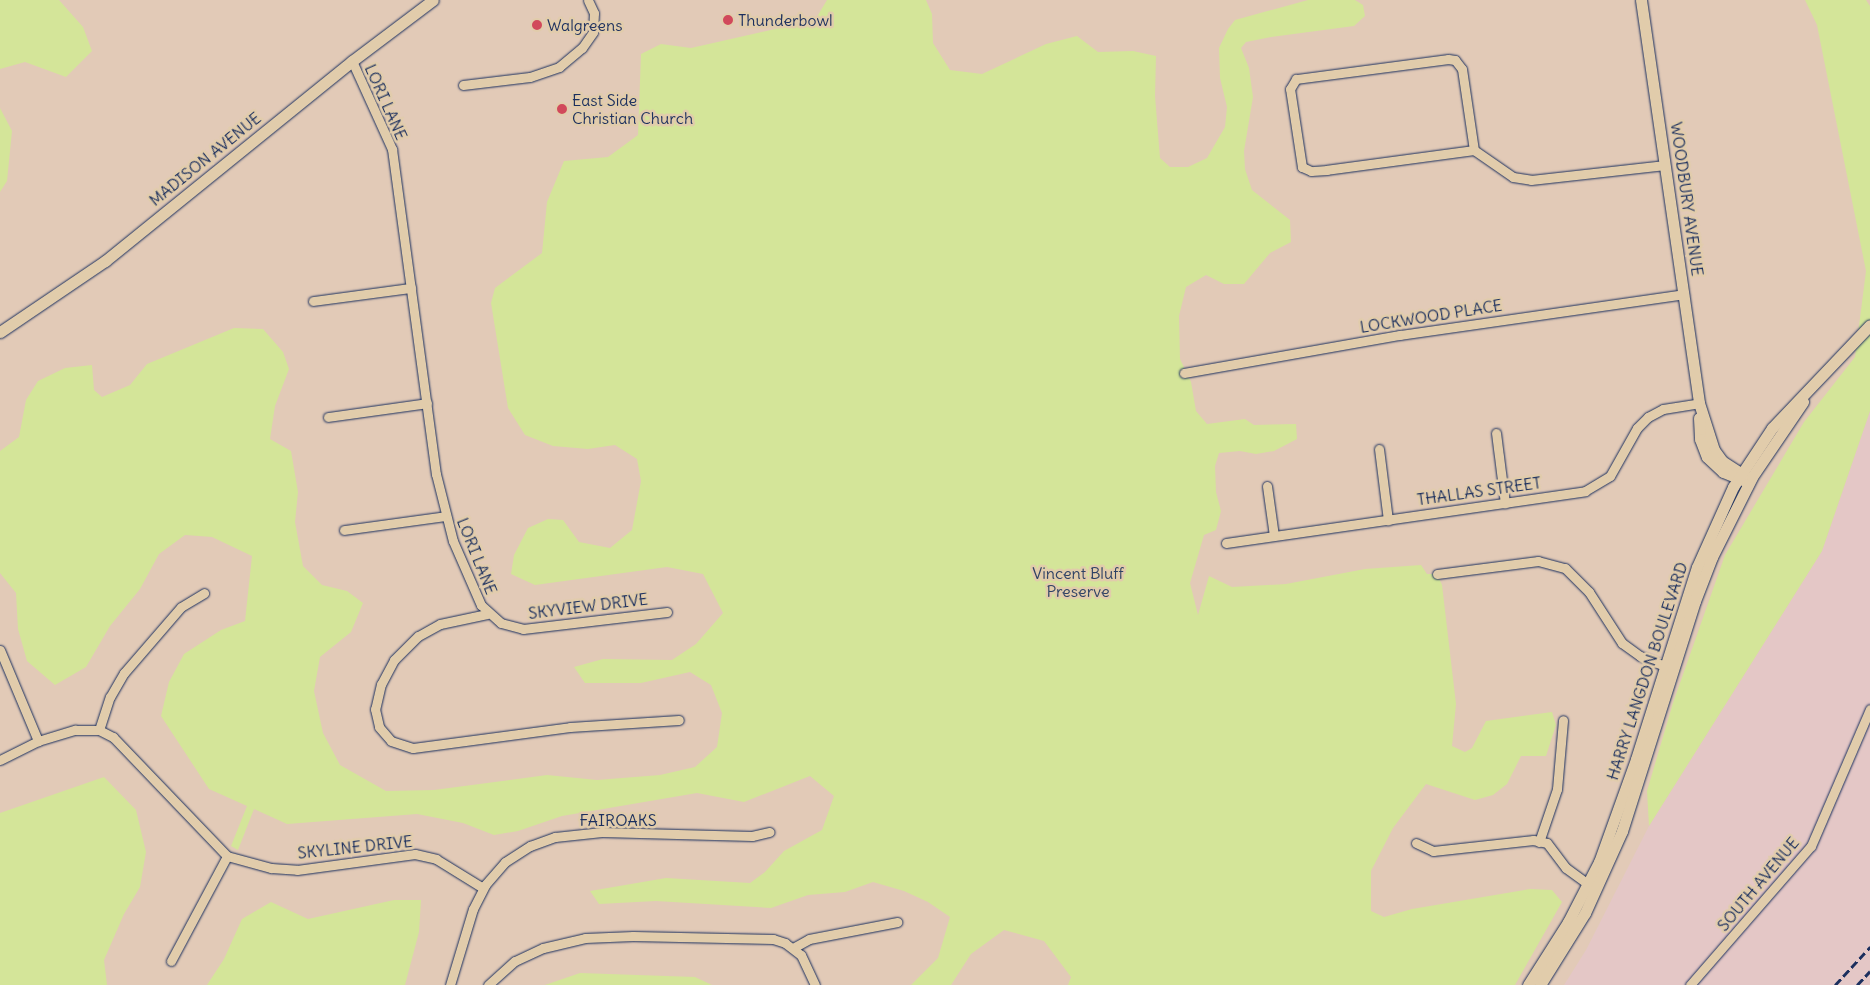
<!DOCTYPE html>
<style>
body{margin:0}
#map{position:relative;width:1870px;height:985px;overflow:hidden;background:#e2cab7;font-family:Delius,sans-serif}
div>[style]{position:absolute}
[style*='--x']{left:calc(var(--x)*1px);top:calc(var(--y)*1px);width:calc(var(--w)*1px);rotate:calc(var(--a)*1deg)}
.built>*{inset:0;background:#e4c7c6}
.green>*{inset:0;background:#d4e599}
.roads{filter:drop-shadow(0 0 1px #1b2f5e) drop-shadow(0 0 1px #1b2f5e)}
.street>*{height:9px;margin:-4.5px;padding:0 4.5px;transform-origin:4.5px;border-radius:4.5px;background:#e1ccab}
.secondary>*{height:11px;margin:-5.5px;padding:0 5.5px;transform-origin:5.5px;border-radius:5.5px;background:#e1ccab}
.rail>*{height:2.5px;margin-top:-1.25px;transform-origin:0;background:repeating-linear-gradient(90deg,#1b2f5e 0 8px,transparent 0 12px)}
.dots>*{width:14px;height:14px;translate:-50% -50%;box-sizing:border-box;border:2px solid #e1ccab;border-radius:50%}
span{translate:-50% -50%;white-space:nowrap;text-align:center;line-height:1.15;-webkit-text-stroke:5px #e1ccab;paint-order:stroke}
.poi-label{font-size:16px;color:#1b2f5e}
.left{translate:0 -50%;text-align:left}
.street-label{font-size:16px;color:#1b2f5e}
.park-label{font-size:16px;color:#2e4164}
</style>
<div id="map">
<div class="built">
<i style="clip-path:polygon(1870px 411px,1870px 985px,1564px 985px,1586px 950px,1649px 826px,1822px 551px)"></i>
</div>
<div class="green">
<i style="clip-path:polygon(0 0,59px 0,83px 27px,92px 51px,66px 77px,25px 62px,0 69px)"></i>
<i style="clip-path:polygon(827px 0,926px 0,932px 14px,933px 43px,950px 70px,982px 74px,1046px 44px,1077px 36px,1098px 52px,1133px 51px,1156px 56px,1155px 96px,1160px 158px,1170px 167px,1188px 167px,1207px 158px,1225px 127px,1227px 107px,1220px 78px,1219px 48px,1228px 29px,1235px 20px,1308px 0,1355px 0,1363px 5px,1365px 16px,1354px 26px,1271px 37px,1246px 42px,1241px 48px,1249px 68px,1253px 97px,1244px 151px,1245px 169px,1252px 190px,1290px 220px,1291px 242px,1270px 253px,1244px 284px,1224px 284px,1206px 275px,1186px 287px,1179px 316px,1180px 359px,1191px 382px,1196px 411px,1207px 424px,1245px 419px,1254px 425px,1296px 424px,1297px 439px,1274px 451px,1256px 454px,1240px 451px,1219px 453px,1215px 466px,1216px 492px,1221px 511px,1216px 530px,1204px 535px,1190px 583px,1198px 615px,1209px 576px,1232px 587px,1286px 584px,1365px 569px,1421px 565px,1427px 574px,1437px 574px,1442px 585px,1456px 704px,1452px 746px,1465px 752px,1472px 748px,1486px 721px,1552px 712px,1556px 725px,1546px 756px,1521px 756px,1507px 784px,1493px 795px,1475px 800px,1426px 784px,1393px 828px,1371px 871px,1371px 911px,1384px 917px,1412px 909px,1530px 889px,1552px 890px,1562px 902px,1515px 985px,1068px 985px,1071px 977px,1044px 941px,1004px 930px,971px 954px,951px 985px,911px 985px,938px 958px,950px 917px,928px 902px,904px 891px,873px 882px,845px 892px,808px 895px,771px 908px,656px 901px,599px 904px,590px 891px,666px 878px,750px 883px,765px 872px,784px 851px,822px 830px,834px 796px,810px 776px,744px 802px,697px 793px,562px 816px,518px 831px,494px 835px,463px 823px,417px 814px,287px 824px,254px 809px,238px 850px,231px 846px,247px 806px,209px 789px,161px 716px,169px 682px,184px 654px,221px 630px,245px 621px,252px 556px,212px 537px,185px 535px,159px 554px,140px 589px,110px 626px,86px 667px,55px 685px,27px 661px,18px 629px,16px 593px,0 573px,0 451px,19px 437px,26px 400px,38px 381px,65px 368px,92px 365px,94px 390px,102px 397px,130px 385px,147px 364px,234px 328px,263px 329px,283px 352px,289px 369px,275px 406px,270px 439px,291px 451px,298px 492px,295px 522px,303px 566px,322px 585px,347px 591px,363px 603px,351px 632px,320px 657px,314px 691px,323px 733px,340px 765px,386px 791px,434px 790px,547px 775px,597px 780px,660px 775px,695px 767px,717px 747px,722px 713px,711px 685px,690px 672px,641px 683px,585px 683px,574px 667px,603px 659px,672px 660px,696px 644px,723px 613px,703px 574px,667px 567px,535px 585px,511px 574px,514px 555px,528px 528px,548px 519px,563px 520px,579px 542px,610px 548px,632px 530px,641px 481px,637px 459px,615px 445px,588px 449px,553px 446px,525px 435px,508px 408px,491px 303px,495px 288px,542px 253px,547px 202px,564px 161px,608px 157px,638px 135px,641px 54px,661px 44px,691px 48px,815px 20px)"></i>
<i style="clip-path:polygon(1805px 0,1866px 0,1870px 6px,1870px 411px,1822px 551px,1649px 826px,1647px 791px,1673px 703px,1725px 555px,1804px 422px,1855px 357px,1866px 271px,1817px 25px)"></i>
<i style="clip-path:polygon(0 108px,12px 131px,7px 181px,0 192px)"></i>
<i style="clip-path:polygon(104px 777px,136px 810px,146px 852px,140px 887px,124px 914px,104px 960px,107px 985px,0 985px,0 813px)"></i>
<i style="clip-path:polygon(394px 900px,421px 900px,419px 932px,405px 985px,207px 985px,224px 959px,242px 919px,271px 902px,308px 919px)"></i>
<i style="clip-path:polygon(580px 973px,695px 977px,712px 985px,545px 985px)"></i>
</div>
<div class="roads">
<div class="street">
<i style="--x:1448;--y:59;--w:7;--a:8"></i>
<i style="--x:1455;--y:60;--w:11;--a:52"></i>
<i style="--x:1462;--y:69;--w:82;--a:81.6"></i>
<i style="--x:1474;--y:150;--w:148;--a:172.3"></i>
<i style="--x:1327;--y:170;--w:16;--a:176"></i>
<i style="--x:1311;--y:171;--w:10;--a:-156"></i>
<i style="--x:1302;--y:167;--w:79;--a:-98.7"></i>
<i style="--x:1290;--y:89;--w:12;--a:-59"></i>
<i style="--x:1296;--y:79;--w:153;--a:-7.5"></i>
<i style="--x:352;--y:61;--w:97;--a:65.6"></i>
<i style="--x:392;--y:149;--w:328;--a:82.3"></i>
<i style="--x:436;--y:474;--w:69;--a:75.8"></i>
<i style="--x:453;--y:541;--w:70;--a:66.4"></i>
<i style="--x:481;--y:605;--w:27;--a:42"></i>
<i style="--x:501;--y:623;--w:23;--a:15"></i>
<i style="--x:523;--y:629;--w:145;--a:-6.7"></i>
<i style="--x:463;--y:85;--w:67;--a:-6.8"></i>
<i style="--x:530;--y:77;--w:31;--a:-19"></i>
<i style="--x:559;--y:67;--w:30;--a:-40"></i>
<i style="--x:582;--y:48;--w:19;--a:-55"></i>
<i style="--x:593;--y:32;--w:19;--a:-87"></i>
<i style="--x:594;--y:13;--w:14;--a:-115"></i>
<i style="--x:1474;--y:150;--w:47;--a:34.7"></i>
<i style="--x:1513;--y:177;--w:18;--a:9"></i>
<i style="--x:1531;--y:180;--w:135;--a:-6.4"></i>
<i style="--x:313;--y:301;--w:99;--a:-7.6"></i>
<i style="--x:1184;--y:373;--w:219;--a:-10"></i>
<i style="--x:1400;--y:335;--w:287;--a:-8.2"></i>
<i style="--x:328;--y:417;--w:100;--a:-8"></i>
<i style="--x:1496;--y:433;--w:71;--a:82.7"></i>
<i style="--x:1379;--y:449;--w:72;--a:82.8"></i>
<i style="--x:1267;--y:486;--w:50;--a:82"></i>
<i style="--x:344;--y:530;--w:103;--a:-7.8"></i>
<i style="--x:1226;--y:543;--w:363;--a:-8.2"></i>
<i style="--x:1585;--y:491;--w:29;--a:-31"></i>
<i style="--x:1610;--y:476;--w:55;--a:-60.6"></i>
<i style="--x:1637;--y:428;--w:16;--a:-45"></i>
<i style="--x:1648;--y:417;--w:17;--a:-28"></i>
<i style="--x:1663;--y:409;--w:36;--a:-9"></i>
<i style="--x:1437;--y:574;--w:102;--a:-7.3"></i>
<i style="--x:1538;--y:561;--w:28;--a:15"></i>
<i style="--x:1565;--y:568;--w:34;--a:45"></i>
<i style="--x:1589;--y:592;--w:61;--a:57.1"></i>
<i style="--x:1622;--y:643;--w:22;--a:36"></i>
<i style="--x:1640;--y:656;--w:35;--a:22"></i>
<i style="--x:487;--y:614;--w:48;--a:168"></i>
<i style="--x:440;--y:624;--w:25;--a:151"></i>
<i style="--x:418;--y:636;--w:34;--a:135"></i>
<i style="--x:394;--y:660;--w:27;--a:118"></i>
<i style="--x:381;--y:684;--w:26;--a:103"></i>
<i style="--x:375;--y:709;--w:18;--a:77"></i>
<i style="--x:379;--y:727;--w:18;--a:49"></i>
<i style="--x:391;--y:741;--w:23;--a:18"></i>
<i style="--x:413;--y:748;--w:158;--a:-7.6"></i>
<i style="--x:570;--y:727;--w:109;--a:-3.7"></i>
<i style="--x:0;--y:650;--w:99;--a:67.3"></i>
<i style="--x:99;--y:730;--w:35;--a:-72"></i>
<i style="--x:110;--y:697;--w:28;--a:-60"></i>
<i style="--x:124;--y:673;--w:87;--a:-49.2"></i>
<i style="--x:181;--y:607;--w:27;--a:-31"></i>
<i style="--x:0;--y:760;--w:42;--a:-26.6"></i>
<i style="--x:38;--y:741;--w:39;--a:-17"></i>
<i style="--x:75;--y:730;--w:24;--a:0"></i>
<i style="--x:99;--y:730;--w:16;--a:27"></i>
<i style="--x:113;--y:737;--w:165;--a:46.2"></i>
<i style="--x:227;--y:856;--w:46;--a:15.3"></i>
<i style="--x:271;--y:868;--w:26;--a:4"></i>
<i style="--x:297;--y:870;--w:119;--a:-7.7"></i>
<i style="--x:415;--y:854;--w:22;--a:13"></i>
<i style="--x:436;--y:859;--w:55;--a:31.7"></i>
<i style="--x:1539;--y:842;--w:56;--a:-71.2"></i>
<i style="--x:1557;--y:789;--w:69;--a:-85"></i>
<i style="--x:1416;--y:843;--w:19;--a:25"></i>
<i style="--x:1433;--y:851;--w:101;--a:-6.3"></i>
<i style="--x:1533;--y:840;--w:14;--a:12"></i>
<i style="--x:1547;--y:843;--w:31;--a:53"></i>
<i style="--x:1566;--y:868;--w:32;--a:36"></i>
<i style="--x:793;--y:948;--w:18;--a:-29"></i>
<i style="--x:809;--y:939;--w:90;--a:-10.9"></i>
<i style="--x:171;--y:961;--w:119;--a:-61.9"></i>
<i style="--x:450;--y:985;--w:79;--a:-73.2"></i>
<i style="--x:473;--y:909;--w:27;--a:-63"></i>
<i style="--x:485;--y:885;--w:30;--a:-49"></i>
<i style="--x:505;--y:862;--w:30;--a:-33"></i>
<i style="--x:530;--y:846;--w:27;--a:-20"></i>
<i style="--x:555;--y:837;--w:47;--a:-6.1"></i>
<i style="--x:602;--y:832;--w:150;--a:1.5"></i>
<i style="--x:752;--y:836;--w:18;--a:-13"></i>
<i style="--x:488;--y:985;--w:36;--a:-42"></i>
<i style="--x:515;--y:961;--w:31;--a:-25"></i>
<i style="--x:543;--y:948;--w:43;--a:-13.4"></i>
<i style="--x:585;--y:938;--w:48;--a:-2.4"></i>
<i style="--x:633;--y:936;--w:140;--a:1.2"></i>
<i style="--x:773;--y:939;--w:13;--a:18"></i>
<i style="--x:785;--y:943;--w:20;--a:37"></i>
<i style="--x:801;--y:955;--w:33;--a:65"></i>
<i style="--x:1690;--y:985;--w:184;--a:-49"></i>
<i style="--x:1811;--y:846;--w:149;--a:-66.7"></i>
</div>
<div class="secondary">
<i style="--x:1641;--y:0;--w:407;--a:81.8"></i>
<i style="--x:1699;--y:403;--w:49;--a:72.3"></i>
<i style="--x:1714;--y:450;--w:14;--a:54"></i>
<i style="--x:1722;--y:461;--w:30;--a:33"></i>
<i style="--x:0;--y:332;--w:127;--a:-34.1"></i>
<i style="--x:105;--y:261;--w:318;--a:-39"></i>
<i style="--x:352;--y:61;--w:101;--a:-37"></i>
<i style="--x:1699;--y:418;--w:21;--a:87"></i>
<i style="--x:1700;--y:439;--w:19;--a:69"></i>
<i style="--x:1707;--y:457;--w:22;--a:43"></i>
<i style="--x:1723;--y:472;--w:24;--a:22"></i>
<i style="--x:1528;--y:985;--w:75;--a:-57.6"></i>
<i style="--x:1568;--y:922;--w:68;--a:-62.7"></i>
<i style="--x:1599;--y:862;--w:109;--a:-70.2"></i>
<i style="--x:1636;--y:759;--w:201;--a:-72.4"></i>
<i style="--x:1697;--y:567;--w:88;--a:-65.8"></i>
<i style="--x:1733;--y:487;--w:71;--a:-56.5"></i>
<i style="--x:1772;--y:428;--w:142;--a:-46.4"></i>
<i style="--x:1540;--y:985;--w:85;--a:-58"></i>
<i style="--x:1585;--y:913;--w:90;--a:-65.7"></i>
<i style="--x:1622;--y:831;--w:241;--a:-72.4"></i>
<i style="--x:1695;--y:601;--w:47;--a:-68.9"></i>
<i style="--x:1712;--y:557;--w:89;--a:-63.4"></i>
<i style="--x:1752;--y:477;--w:91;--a:-55.8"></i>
</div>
</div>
<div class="rail">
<i style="--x:1835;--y:985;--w:52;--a:-47.4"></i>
<i style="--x:1857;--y:985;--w:19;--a:-47"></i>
</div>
<div class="dots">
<i style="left:728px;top:20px;background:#d1495b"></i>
<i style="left:537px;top:25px;background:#d1495b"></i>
<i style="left:562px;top:109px;background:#d1495b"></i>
</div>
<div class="poi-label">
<span class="left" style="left:738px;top:20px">Thunderbowl</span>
<span class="left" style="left:547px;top:25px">Walgreens</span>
<span class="left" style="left:572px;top:109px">East Side<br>Christian Church</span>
</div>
<div class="street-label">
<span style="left:386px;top:102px;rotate:66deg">LORI LANE</span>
<span style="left:205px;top:159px;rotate:-39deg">MADISON AVENUE</span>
<span style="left:1687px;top:199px;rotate:82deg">WOODBURY AVENUE</span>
<span style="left:1431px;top:316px;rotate:-9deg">LOCKWOOD PLACE</span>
<span style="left:1479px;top:491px;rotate:-8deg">THALLAS STREET</span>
<span style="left:477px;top:556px;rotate:68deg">LORI LANE</span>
<span style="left:588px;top:606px;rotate:-7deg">SKYVIEW DRIVE</span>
<span style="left:1647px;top:671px;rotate:-72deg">HARRY LANGDON BOULEVARD</span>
<span style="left:618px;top:820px">FAIROAKS</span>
<span style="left:355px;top:847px;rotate:-6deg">SKYLINE DRIVE</span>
<span style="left:1758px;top:884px;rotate:-50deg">SOUTH AVENUE</span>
</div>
<div class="park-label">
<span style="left:1078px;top:582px">Vincent Bluff<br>Preserve</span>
</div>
</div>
